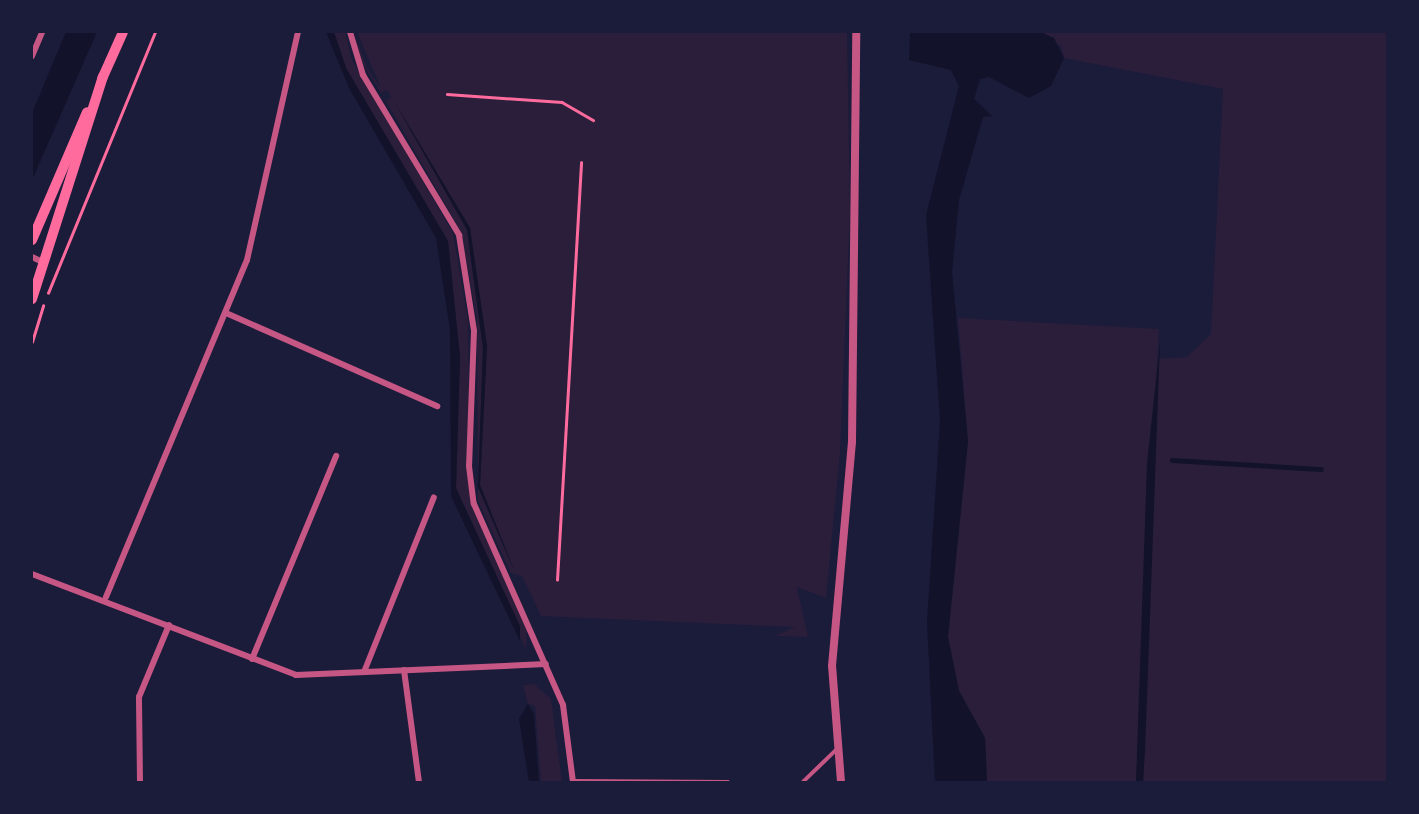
<!DOCTYPE html>
<style>
body{margin:0}
#map{position:relative;width:1419px;height:814px;overflow:hidden;background:#1b1b3a;font-family:"IBM Plex Sans",sans-serif}
div>[style]{position:absolute}
[style*='--x']{left:calc(var(--x)*1px);top:calc(var(--y)*1px);width:calc(var(--w)*1px);rotate:calc(var(--a)*1deg)}
.green>*{inset:0;background:#2a1e3b}
.water>*{inset:0;background:#12122b}
.stream>*{height:4.5px;margin:-2.25px;padding:0 2.25px;transform-origin:2.25px;border-radius:2.25px;background:#12122b}
.path>*{height:2.5px;margin:-1.25px;padding:0 1.25px;transform-origin:1.25px;border-radius:1.25px;background:#ff6b9d}
.service>*{height:3.5px;margin:-1.75px;padding:0 1.75px;transform-origin:1.75px;border-radius:1.75px;background:#c65784}
.minor>*{height:6px;margin:-3px;padding:0 3px;transform-origin:3px;border-radius:3px;background:#c65784}
.tertiary>*{height:8px;margin:-4px;padding:0 4px;transform-origin:4px;border-radius:4px;background:#c65784}
.secondary>*{height:10px;margin:-5px;padding:0 5px;transform-origin:5px;border-radius:5px;background:#ff6b9d}
span{translate:-50% -50%;white-space:nowrap;text-align:center;line-height:1.15;-webkit-text-stroke:7px #1b1b3a;paint-order:stroke}
.frame{position:absolute;inset:0;border:33px solid #1b1b3a;pointer-events:none}
</style>
<div id="map">
<div class="green">
<i style="clip-path:polygon(334px 32px,345px 32px,352px 60px,453px 233px,468px 320px,470px 502px,527px 627px,526px 650px,456px 488px,460px 357px,448px 241px,346px 68px)"></i>
<i style="clip-path:polygon(evenodd,354px 32px,367px 68px,381px 88px,357px 32px,847px 32px,850px 213px,840px 453px,826px 598px,797px 587px,808px 637px,775px 636px,795px 627px,541px 616px,522px 576px,511px 573px,478px 501px,477px 321px,462px 234px,386px 101px,391px 97px,387px 90px,381px 93px,362px 63px,354px 32px,394px 101px,470px 228px,487px 346px,480px 485px,514px 571px,478px 487px,483px 348px,467px 229px,394px 101px)"></i>
<i style="clip-path:polygon(1032px 32px,1387px 32px,1387px 782px,1143px 782px,1158px 359px,1187px 357px,1211px 334px,1223px 89px,1064px 58px,1061px 46px)"></i>
<i style="clip-path:polygon(958px 318px,1159px 329px,1136px 782px,987px 782px,985px 738px,959px 691px,948px 637px,968px 441px)"></i>
<i style="clip-path:polygon(534px 684px,551px 699px,562px 782px,541px 782px,535px 706px,528px 704px,523px 685px)"></i>
</div>
<div class="water">
<i style="clip-path:polygon(66px 32px,97px 32px,32px 180px,32px 113px)"></i>
<i style="clip-path:polygon(326px 32px,334px 32px,346px 68px,448px 241px,460px 357px,456px 488px,520px 626px,520px 641px,451px 496px,450px 330px,436px 238px,349px 88px)"></i>
<i style="clip-path:polygon(910px 32px,1043px 33px,1054px 38px,1064px 58px,1051px 86px,1029px 98px,989px 77px,980px 79px,974px 99px,992px 116px,983px 117px,959px 200px,952px 272px,968px 441px,948px 637px,959px 691px,985px 738px,987px 782px,935px 782px,927px 622px,940px 421px,926px 215px,959px 86px,951px 70px,909px 60px)"></i>
<i style="clip-path:polygon(394px 101px,470px 228px,487px 346px,480px 485px,515px 572px,478px 487px,483px 348px,467px 230px)"></i>
<i style="clip-path:polygon(1160px 342px,1145px 752px,1143px 782px,1136px 782px,1147px 464px)"></i>
<i style="clip-path:polygon(528px 704px,534px 714px,539px 782px,529px 782px,519px 719px)"></i>
</div>
<div class="stream">
<i style="--x:1172;--y:460;--w:149;--a:3.5"></i>
</div>
<div class="path">
<i style="--x:447;--y:94;--w:115;--a:4"></i>
<i style="--x:562;--y:102;--w:36;--a:30"></i>
<i style="--x:48;--y:293;--w:282;--a:-67.7"></i>
<i style="--x:32;--y:342;--w:38;--a:-73"></i>
<i style="--x:557;--y:580;--w:418;--a:-86.7"></i>
</div>
<div class="service">
<i style="--x:573;--y:781;--w:155;--a:0.4"></i>
<i style="--x:803;--y:782;--w:46;--a:-44.1"></i>
</div>
<div class="minor">
<i style="--x:350;--y:32;--w:45;--a:73.2"></i>
<i style="--x:363;--y:75;--w:187;--a:59"></i>
<i style="--x:459;--y:235;--w:97;--a:81.1"></i>
<i style="--x:474;--y:331;--w:135;--a:92.1"></i>
<i style="--x:469;--y:466;--w:38;--a:83"></i>
<i style="--x:474;--y:504;--w:220;--a:66.1"></i>
<i style="--x:563;--y:705;--w:78;--a:82.6"></i>
<i style="--x:32;--y:56;--w:26;--a:-67"></i>
<i style="--x:32;--y:257;--w:14;--a:25"></i>
<i style="--x:226;--y:313;--w:231;--a:23.8"></i>
<i style="--x:32;--y:574;--w:283;--a:20.9"></i>
<i style="--x:296;--y:675;--w:250;--a:-2.5"></i>
<i style="--x:106;--y:597;--w:365;--a:-67.3"></i>
<i style="--x:247;--y:260;--w:234;--a:-77.4"></i>
<i style="--x:252;--y:659;--w:220;--a:-67.5"></i>
<i style="--x:404;--y:670;--w:113;--a:82.4"></i>
<i style="--x:364;--y:672;--w:188;--a:-68.2"></i>
<i style="--x:140;--y:782;--w:85;--a:-90.7"></i>
<i style="--x:139;--y:697;--w:78;--a:-67.4"></i>
</div>
<div class="tertiary">
<i style="--x:841;--y:782;--w:116;--a:-94.4"></i>
<i style="--x:832;--y:666;--w:225;--a:-84.9"></i>
<i style="--x:852;--y:442;--w:410;--a:-89.4"></i>
</div>
<div class="secondary">
<i style="--x:102;--y:79;--w:51;--a:-65.9"></i>
<i style="--x:32;--y:240;--w:139;--a:-66.7"></i>
<i style="--x:32;--y:299;--w:234;--a:-72.3"></i>
</div>
<div class="frame"></div>
</div>
